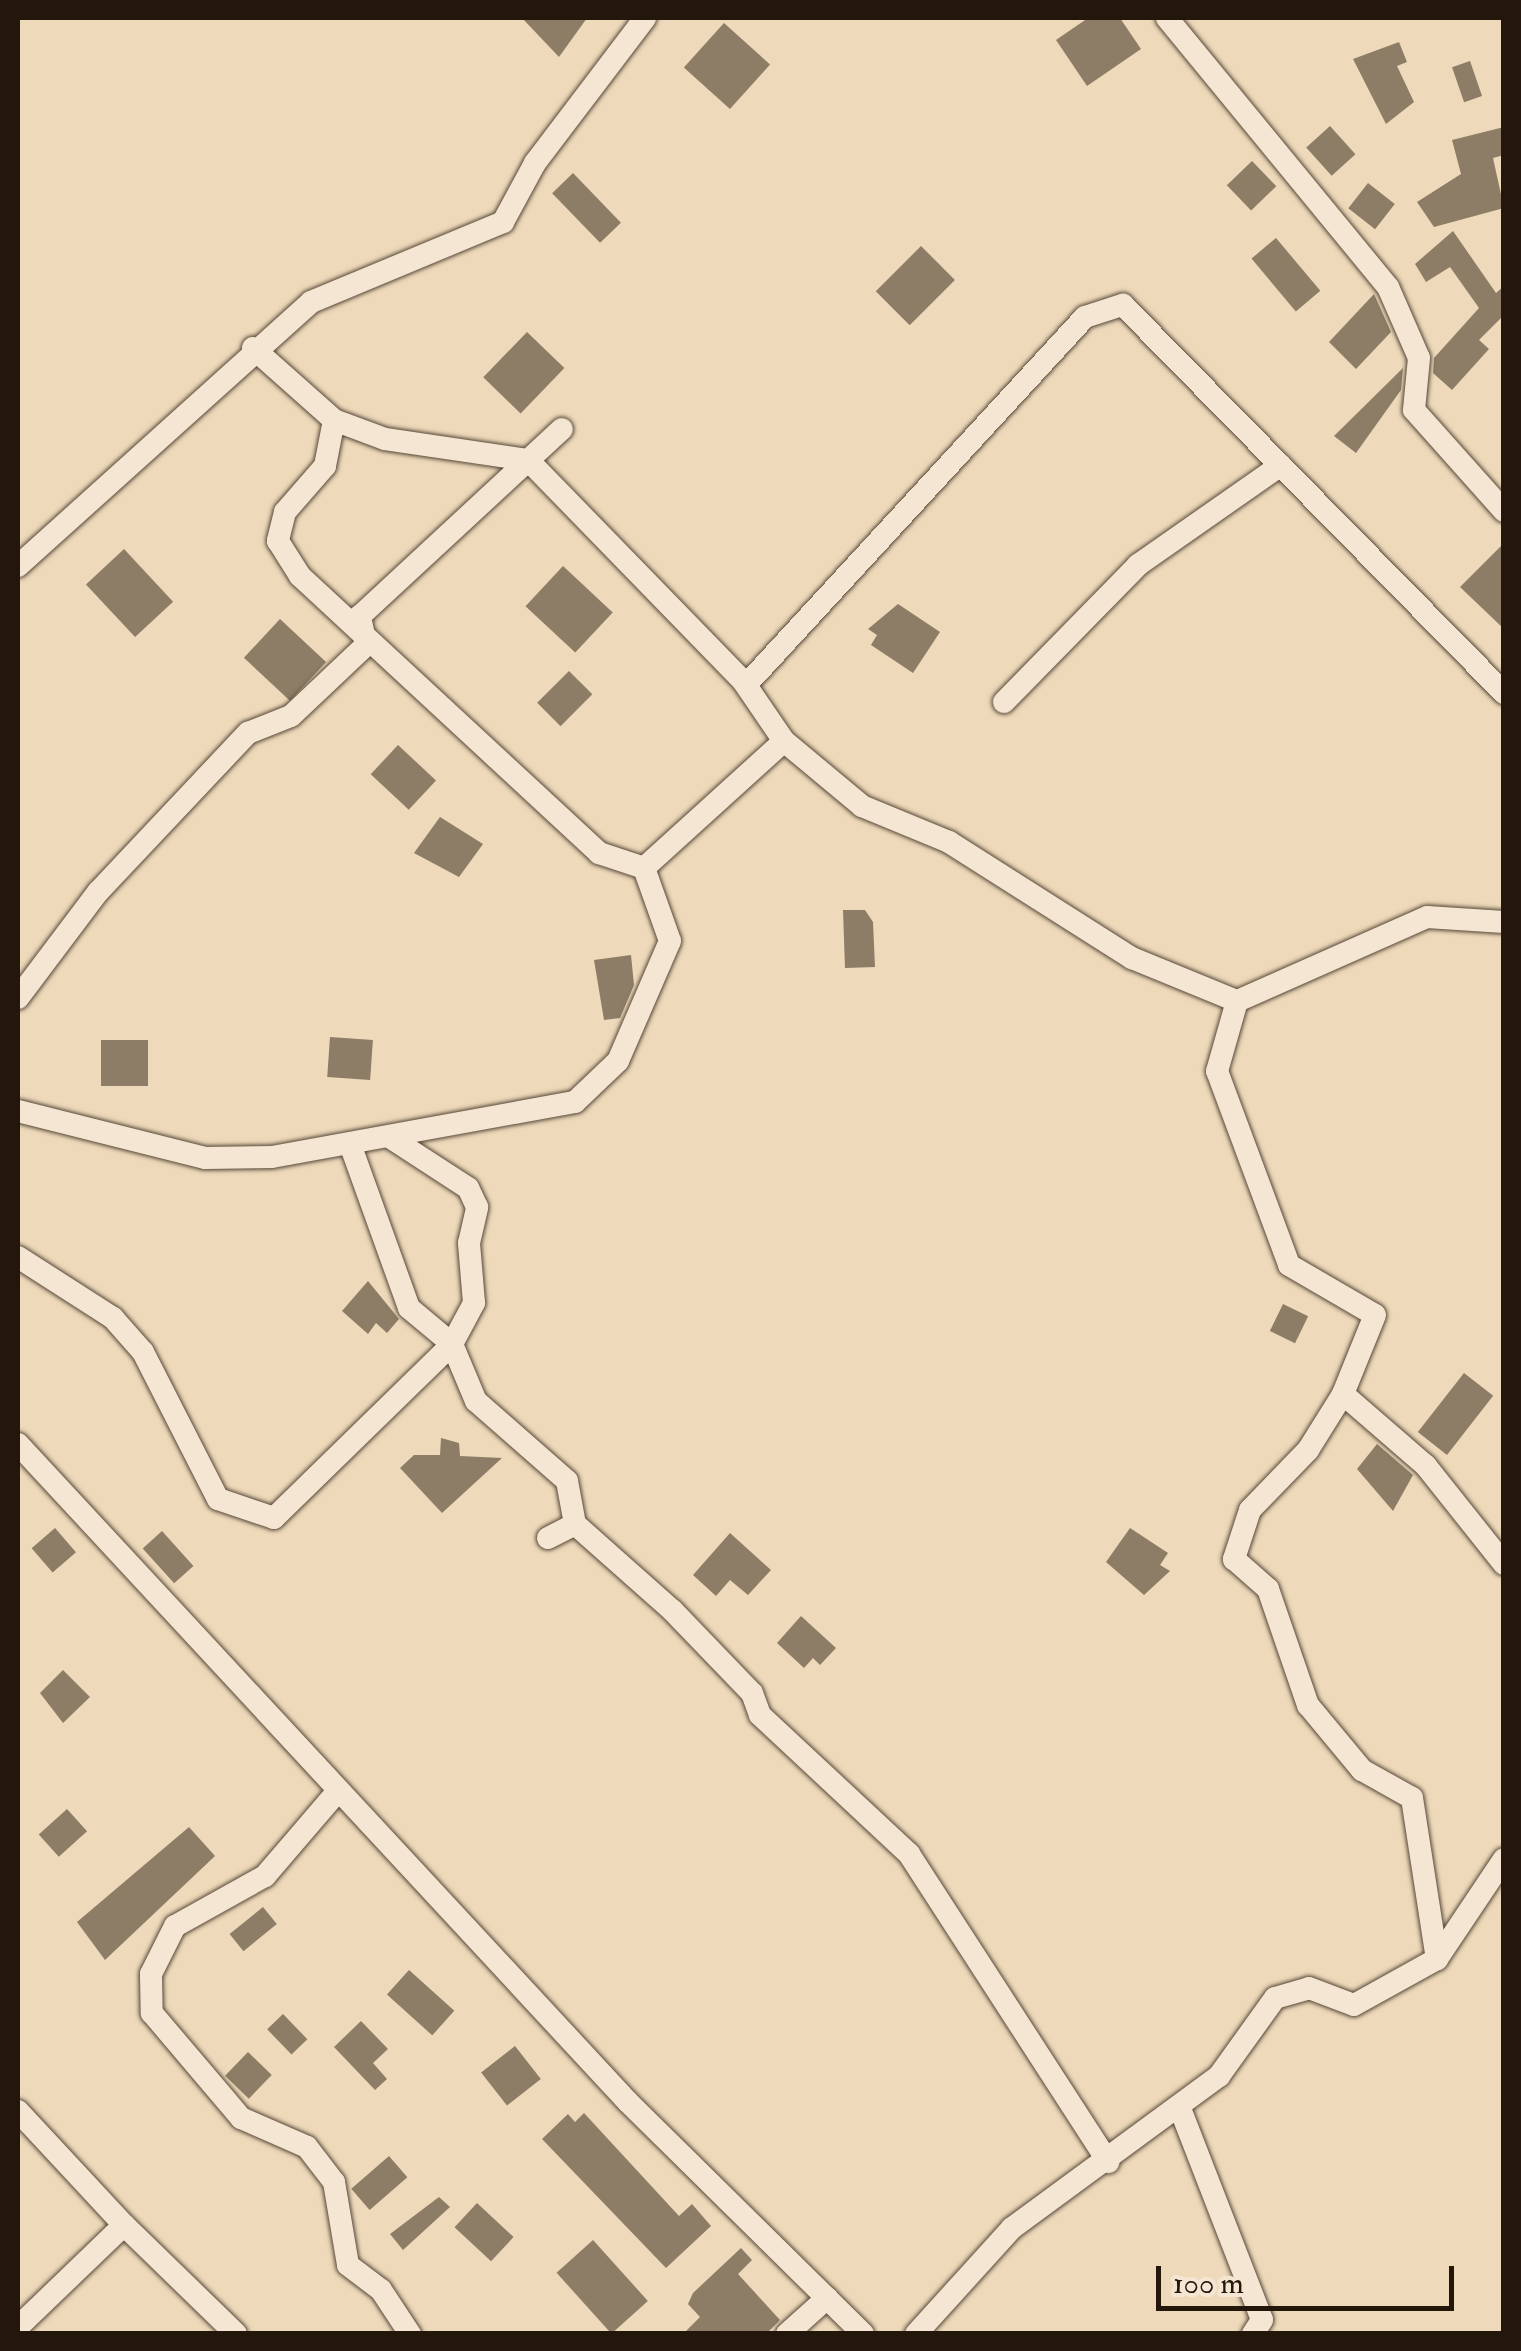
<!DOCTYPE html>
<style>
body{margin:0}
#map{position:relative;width:1521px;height:2351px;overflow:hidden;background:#eed9ba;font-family:"IM FELL Double Pica",serif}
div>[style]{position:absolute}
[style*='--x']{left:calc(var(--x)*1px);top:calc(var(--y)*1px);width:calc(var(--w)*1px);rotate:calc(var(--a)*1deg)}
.building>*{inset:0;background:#8d7c66;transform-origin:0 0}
.roads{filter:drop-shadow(0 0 2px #564838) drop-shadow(0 0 2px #564838)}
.minor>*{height:22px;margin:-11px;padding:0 11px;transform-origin:11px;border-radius:11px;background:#f4e6d2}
span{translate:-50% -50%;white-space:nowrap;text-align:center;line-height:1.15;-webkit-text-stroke:9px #f4e6d2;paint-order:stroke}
.frame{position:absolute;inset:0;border:20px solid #23170c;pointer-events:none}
.scale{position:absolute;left:1156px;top:2266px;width:298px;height:45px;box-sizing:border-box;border:5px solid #23170c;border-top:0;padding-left:12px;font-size:30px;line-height:35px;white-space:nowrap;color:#23170c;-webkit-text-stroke:8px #f4e6d2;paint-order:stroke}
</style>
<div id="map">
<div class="building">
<i style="clip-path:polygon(522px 18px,587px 18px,559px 57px)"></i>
<i style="clip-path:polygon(1088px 18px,1120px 18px,1141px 49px,1087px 86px,1056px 40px)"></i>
<i style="left:724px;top:23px;width:62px;height:60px;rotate:42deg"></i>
<i style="clip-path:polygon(1399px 42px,1407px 62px,1397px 66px,1414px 102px,1386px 124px,1353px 59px)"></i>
<i style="left:1470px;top:61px;width:37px;height:19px;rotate:71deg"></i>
<i style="left:1330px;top:126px;width:38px;height:32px;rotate:48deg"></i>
<i style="clip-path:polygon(1504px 127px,1504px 155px,1493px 158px,1504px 208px,1434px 227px,1417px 202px,1461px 174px,1452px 140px)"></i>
<i style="left:1252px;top:161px;width:35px;height:35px;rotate:46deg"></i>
<i style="left:573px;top:173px;width:69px;height:29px;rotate:46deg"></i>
<i style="left:1368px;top:183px;width:34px;height:32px;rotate:38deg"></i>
<i style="clip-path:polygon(1453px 231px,1496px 293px,1504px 286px,1504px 315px,1479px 340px,1489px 349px,1452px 390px,1433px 373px,1434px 358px,1479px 308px,1450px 267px,1426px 282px,1415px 264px)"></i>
<i style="left:1276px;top:238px;width:69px;height:32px;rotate:50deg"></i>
<i style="left:921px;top:246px;width:48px;height:64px;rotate:45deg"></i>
<i style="clip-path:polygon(1374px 294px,1391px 332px,1356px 369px,1329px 342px)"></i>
<i style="left:527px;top:332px;width:52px;height:63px;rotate:44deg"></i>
<i style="clip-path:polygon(1403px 368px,1401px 390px,1356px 453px,1334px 436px)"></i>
<i style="clip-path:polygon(1504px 543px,1504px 629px,1460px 587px)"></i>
<i style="left:124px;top:549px;width:72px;height:52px;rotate:47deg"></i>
<i style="left:563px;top:566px;width:68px;height:55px;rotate:43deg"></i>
<i style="clip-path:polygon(898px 604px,940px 632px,913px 673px,871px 645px,877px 635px,868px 629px)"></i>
<i style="left:280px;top:619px;width:63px;height:53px;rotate:43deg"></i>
<i style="left:569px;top:671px;width:33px;height:45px;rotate:45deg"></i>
<i style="left:398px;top:745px;width:52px;height:40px;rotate:43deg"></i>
<i style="clip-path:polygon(440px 817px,483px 844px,459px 877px,414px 853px)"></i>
<i style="clip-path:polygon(843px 910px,865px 910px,873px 922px,875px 967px,845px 968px)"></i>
<i style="clip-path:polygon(631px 955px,634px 985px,620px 1018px,604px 1020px,594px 960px)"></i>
<i style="left:330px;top:1037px;width:43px;height:40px;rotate:4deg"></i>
<i style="left:148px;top:1040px;width:46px;height:47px;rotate:90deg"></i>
<i style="clip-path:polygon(368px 1281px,399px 1319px,387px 1333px,376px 1323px,368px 1334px,342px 1311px)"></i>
<i style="left:1283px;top:1304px;width:28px;height:30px;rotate:26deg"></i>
<i style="left:1464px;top:1373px;width:37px;height:75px;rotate:38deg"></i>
<i style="clip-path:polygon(441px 1438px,459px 1443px,460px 1456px,502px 1458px,442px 1513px,400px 1468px,414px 1455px,440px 1455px)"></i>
<i style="clip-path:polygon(1377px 1444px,1413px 1475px,1393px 1511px,1357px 1469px)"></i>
<i style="left:55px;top:1528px;width:32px;height:31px;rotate:49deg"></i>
<i style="clip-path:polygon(1130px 1528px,1168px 1553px,1160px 1565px,1170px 1571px,1144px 1595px,1106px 1562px)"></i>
<i style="left:162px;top:1531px;width:47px;height:26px;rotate:48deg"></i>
<i style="clip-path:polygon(730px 1533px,771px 1570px,748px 1595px,730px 1580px,716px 1596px,693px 1575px)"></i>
<i style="clip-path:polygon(801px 1616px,836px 1648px,820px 1665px,813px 1658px,804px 1668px,777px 1643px)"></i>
<i style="clip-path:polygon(63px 1670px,90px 1697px,63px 1723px,40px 1693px)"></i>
<i style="left:67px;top:1809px;width:30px;height:38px;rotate:48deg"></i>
<i style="clip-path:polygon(189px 1827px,215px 1856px,105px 1960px,77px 1922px)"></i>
<i style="left:263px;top:1907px;width:22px;height:43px;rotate:51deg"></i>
<i style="left:409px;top:1970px;width:61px;height:33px;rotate:42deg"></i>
<i style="left:283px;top:2014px;width:35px;height:22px;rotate:46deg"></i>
<i style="clip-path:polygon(361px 2021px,388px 2049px,373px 2063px,387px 2079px,375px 2090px,334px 2047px)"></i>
<i style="left:515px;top:2046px;width:42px;height:43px;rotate:52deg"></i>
<i style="left:248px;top:2052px;width:33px;height:33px;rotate:44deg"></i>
<i style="clip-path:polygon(584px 2113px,679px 2216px,692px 2204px,711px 2226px,666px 2268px,542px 2139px,568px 2114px,575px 2122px)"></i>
<i style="left:389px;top:2156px;width:28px;height:50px;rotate:49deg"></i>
<i style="clip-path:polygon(439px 2197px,450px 2207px,403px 2250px,390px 2234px)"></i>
<i style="left:477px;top:2203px;width:50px;height:33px;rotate:43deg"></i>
<i style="left:593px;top:2240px;width:82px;height:49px;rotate:48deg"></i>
<i style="clip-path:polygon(741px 2248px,752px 2260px,738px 2274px,780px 2320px,766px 2334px,683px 2334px,700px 2317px,688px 2304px,693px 2293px)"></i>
</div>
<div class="roads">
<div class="minor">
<i style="--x:1167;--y:18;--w:348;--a:50.6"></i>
<i style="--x:1388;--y:287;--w:77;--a:66.4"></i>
<i style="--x:1419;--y:358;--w:52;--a:95.5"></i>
<i style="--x:1414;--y:410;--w:135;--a:48.3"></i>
<i style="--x:253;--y:348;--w:108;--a:41.6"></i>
<i style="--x:334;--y:420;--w:54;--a:20.4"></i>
<i style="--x:385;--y:439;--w:145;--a:8.4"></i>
<i style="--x:528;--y:460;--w:308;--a:45.8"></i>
<i style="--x:743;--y:681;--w:73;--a:55.7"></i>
<i style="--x:784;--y:741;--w:102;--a:39.8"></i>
<i style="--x:862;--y:806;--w:94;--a:22.5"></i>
<i style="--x:949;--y:842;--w:217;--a:32.4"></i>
<i style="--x:1132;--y:958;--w:113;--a:22.3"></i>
<i style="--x:334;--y:420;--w:47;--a:101.1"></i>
<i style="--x:325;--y:466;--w:61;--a:131"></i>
<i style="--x:285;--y:512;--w:30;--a:104"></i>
<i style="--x:278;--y:541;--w:41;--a:57.8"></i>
<i style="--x:300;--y:576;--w:408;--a:42.8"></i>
<i style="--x:599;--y:853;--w:47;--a:18.4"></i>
<i style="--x:18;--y:566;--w:394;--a:-42"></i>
<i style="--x:311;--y:302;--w:208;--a:-22.6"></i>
<i style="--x:503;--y:222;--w:67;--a:-61.5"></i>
<i style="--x:535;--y:163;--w:182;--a:-52.8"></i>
<i style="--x:746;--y:685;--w:500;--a:-47.35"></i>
<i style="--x:1085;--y:317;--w:40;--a:-18"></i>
<i style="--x:1123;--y:305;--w:544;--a:45.52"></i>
<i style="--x:1004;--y:702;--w:192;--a:-45.6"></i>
<i style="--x:1138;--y:565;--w:174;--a:-35"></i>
<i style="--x:1504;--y:922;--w:77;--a:-176.3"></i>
<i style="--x:1427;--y:917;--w:208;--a:156.1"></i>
<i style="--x:1237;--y:1001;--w:73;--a:105.9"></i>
<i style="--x:1217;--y:1071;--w:207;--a:69.6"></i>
<i style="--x:1289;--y:1265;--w:99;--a:30.2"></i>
<i style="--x:1375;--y:1315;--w:85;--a:112.1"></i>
<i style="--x:1343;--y:1394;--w:110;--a:40.9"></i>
<i style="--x:1426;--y:1466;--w:125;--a:51.5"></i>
<i style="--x:18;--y:998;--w:133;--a:-53"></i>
<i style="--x:98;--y:892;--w:219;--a:-46.7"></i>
<i style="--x:248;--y:733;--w:46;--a:-21.6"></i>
<i style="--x:291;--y:716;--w:103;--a:-43.4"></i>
<i style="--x:366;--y:645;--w:30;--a:-102"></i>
<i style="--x:360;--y:616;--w:275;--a:-42.8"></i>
<i style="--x:18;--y:1111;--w:193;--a:14.1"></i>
<i style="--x:205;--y:1158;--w:67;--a:-0.9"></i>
<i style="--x:272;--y:1157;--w:308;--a:-10.3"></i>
<i style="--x:575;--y:1102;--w:59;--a:-43.6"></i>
<i style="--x:618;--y:1061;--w:131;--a:-66.6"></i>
<i style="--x:670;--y:941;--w:77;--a:-109.6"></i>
<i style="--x:644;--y:868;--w:189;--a:-42.2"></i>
<i style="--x:350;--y:1144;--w:174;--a:70.2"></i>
<i style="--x:409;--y:1308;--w:56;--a:39.9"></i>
<i style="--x:452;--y:1344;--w:62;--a:67.2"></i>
<i style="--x:476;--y:1401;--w:121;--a:41.3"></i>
<i style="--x:567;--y:1481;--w:44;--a:79.5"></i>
<i style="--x:575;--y:1524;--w:130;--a:41.6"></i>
<i style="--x:672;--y:1610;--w:115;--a:46.1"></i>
<i style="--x:752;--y:1693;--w:23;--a:70"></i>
<i style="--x:760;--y:1715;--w:204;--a:43"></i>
<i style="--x:909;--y:1854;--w:367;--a:57.1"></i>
<i style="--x:18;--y:1257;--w:113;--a:32.7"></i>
<i style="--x:113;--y:1318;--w:45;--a:48.6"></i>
<i style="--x:143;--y:1352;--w:165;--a:63"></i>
<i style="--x:218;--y:1499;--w:59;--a:18.7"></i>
<i style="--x:274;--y:1518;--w:249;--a:-44.3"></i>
<i style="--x:452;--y:1344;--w:47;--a:-61.8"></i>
<i style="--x:474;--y:1303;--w:60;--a:-94.8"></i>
<i style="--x:469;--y:1243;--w:37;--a:-77"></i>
<i style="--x:477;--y:1207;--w:21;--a:-115"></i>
<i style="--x:468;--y:1188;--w:92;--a:-147"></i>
<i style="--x:1343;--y:1394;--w:66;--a:122"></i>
<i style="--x:1308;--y:1450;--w:83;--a:134"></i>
<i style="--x:1250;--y:1510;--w:52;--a:108.1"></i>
<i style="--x:1234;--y:1559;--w:45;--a:41.4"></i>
<i style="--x:1268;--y:1589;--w:123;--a:71"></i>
<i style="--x:1308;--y:1705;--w:85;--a:50.3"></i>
<i style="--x:1362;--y:1770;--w:57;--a:29.2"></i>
<i style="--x:1412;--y:1798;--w:163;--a:81.2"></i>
<i style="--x:18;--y:1444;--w:897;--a:47.17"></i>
<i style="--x:628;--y:2102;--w:330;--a:44.6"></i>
<i style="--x:548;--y:1538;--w:30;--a:-27"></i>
<i style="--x:337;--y:1792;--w:111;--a:130.6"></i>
<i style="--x:265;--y:1876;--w:103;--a:150.9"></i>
<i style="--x:175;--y:1926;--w:54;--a:116.6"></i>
<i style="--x:151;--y:1974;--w:39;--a:89"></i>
<i style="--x:152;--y:2013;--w:138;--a:49.7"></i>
<i style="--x:241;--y:2118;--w:72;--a:23.7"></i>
<i style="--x:307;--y:2147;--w:44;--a:52.4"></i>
<i style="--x:334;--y:2182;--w:84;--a:80.4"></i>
<i style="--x:348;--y:2265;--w:41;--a:37.1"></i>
<i style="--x:381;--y:2290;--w:53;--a:56.6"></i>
<i style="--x:18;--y:2111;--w:156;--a:47.1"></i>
<i style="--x:124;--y:2225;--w:147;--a:136.1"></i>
<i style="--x:1181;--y:2111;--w:224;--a:68.8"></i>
<i style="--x:1262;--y:2320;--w:17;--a:123"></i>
<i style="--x:124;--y:2225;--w:156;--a:44.2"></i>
<i style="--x:787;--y:2334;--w:54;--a:-42"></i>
<i style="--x:916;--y:2334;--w:143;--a:-47.8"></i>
<i style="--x:1012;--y:2228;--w:257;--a:-36.3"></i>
<i style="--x:1219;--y:2076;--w:96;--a:-54.3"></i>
<i style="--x:1275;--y:1998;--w:35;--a:-16"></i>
<i style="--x:1309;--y:1988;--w:48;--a:20.7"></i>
<i style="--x:1354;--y:2005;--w:95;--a:-29"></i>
<i style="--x:1437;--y:1959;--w:120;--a:-56.2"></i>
</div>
</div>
<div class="frame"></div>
<div class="scale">100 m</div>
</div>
